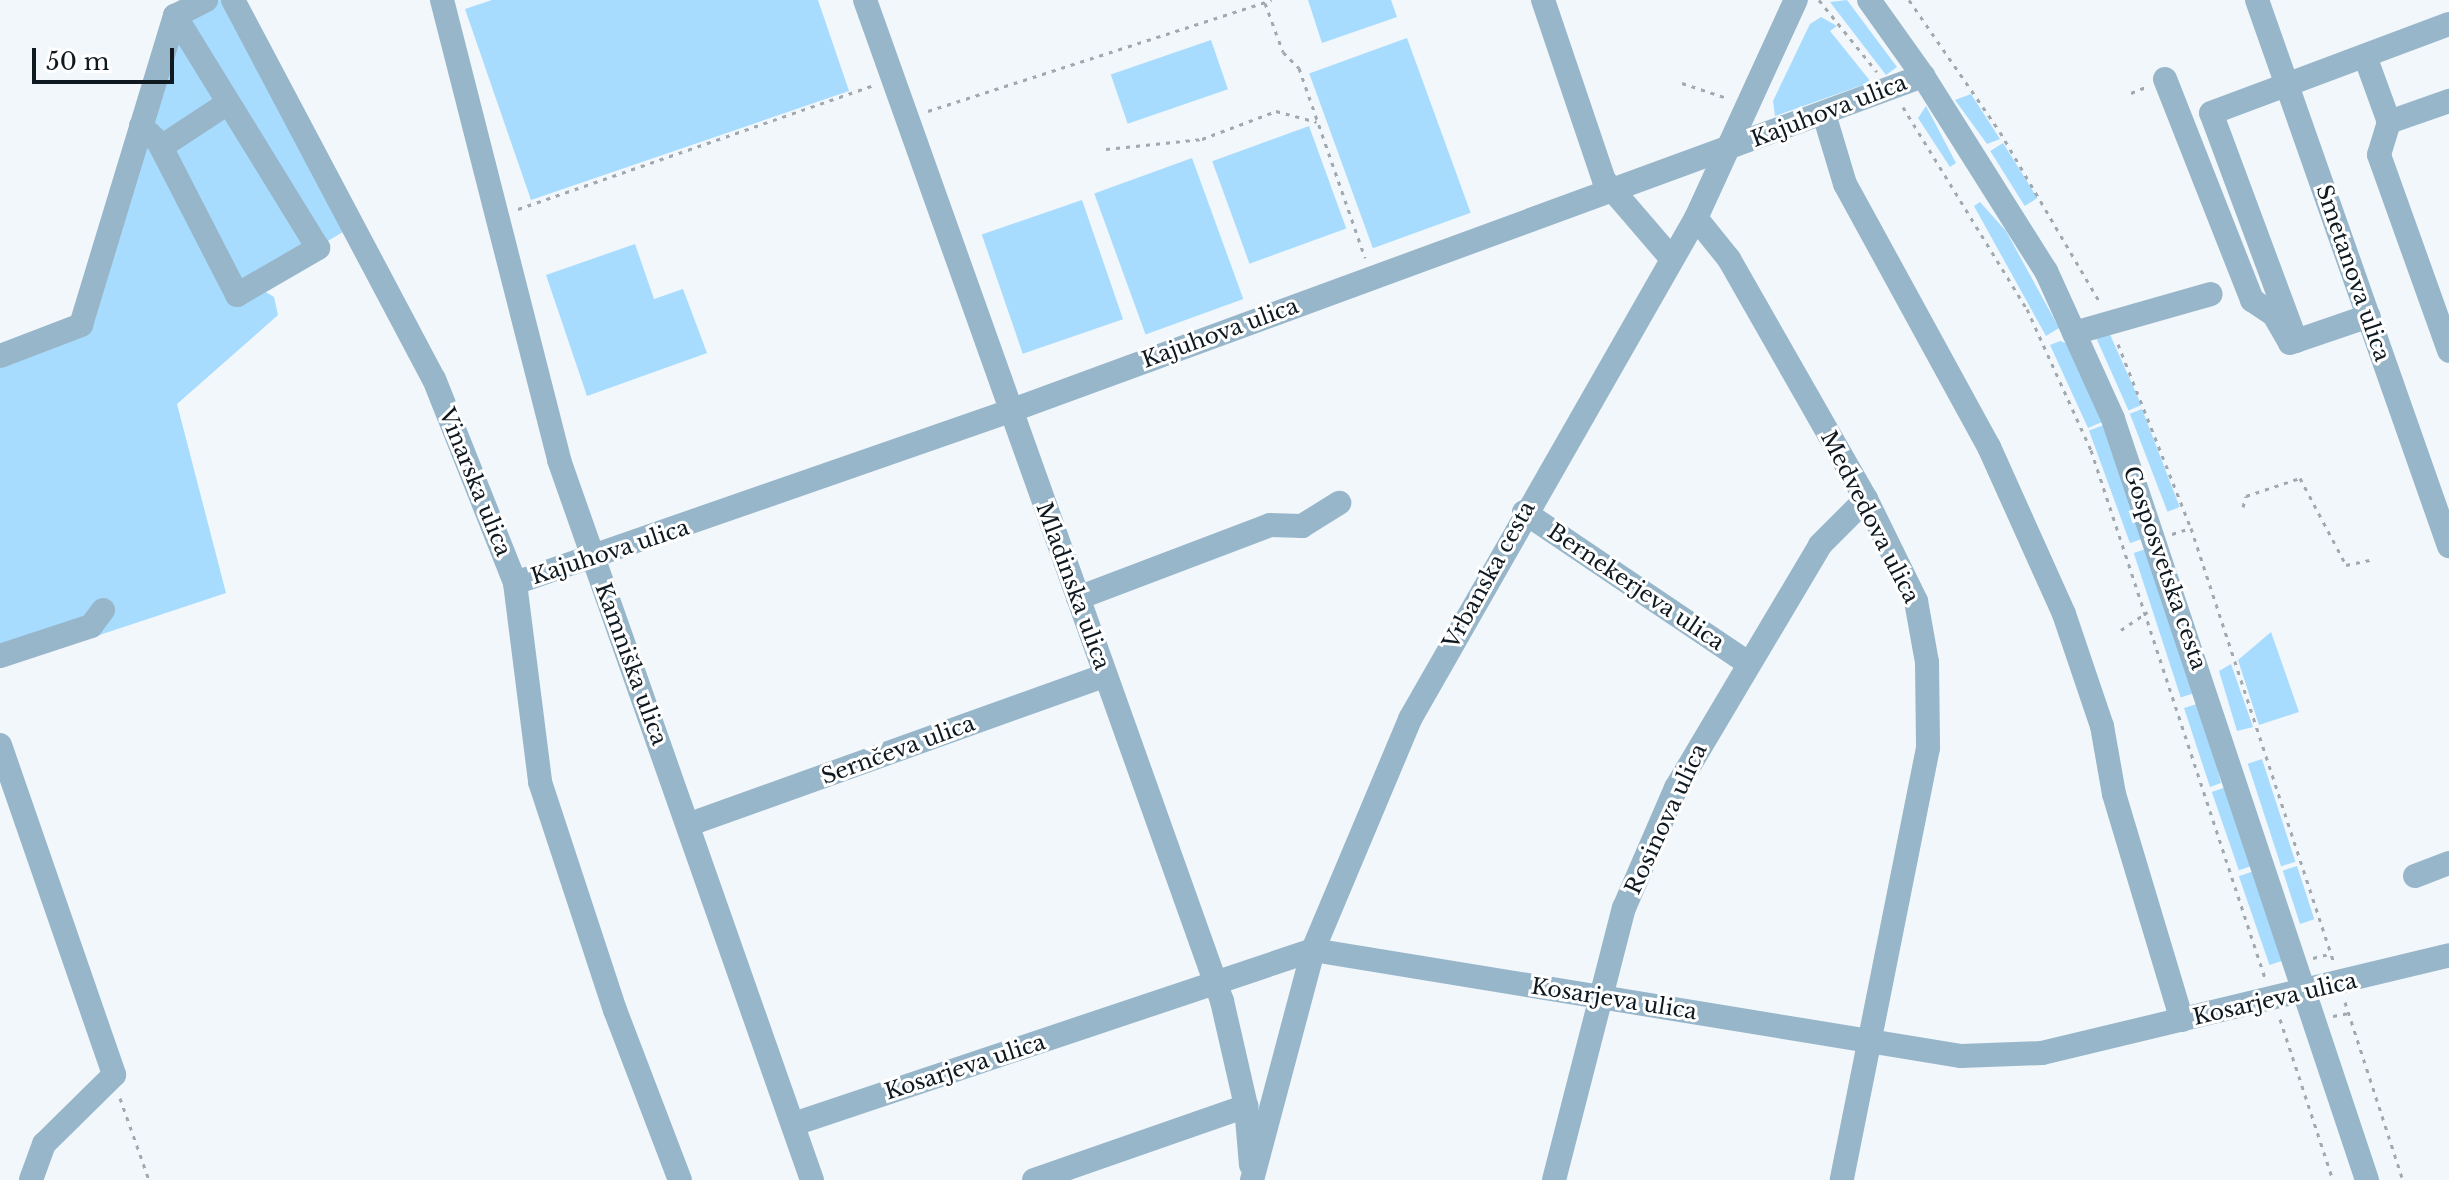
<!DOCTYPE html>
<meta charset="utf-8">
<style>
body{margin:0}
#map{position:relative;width:2449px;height:1180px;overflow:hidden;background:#f1f7fb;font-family:"Libre Baskerville",serif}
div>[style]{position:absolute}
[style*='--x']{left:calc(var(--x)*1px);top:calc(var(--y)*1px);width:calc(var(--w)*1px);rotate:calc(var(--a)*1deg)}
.green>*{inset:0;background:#a7dcff;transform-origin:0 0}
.path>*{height:3px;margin-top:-1.5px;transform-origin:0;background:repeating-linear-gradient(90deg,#a1a9ae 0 4px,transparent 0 10px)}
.minor>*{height:24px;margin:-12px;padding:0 12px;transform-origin:12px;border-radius:12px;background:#98b6ca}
span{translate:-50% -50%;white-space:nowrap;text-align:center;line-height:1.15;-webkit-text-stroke:6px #fff;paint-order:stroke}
.street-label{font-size:22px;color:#0f1920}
.scale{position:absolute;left:32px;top:48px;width:142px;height:36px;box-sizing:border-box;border:4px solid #0f1920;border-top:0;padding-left:10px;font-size:24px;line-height:28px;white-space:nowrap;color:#0f1920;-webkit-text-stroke:6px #fff;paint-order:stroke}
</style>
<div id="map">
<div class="green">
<i style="clip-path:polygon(216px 0,226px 0,353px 226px,254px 285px,274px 297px,278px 315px,177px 404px,226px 593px,0 668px,0 366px,89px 325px,176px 23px)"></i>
<i style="clip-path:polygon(492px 0,818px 0,849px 91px,531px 200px,465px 9px)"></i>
<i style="clip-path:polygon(1308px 0,1391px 0,1397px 17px,1322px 43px)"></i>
<i style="clip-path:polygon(1847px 0,1897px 67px,1886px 75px,1830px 2px)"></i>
<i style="clip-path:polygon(1821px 17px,1837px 26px,1830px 31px,1871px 82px,1775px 116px,1773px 101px,1810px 24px)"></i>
<i style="left:1407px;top:38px;width:186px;height:104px;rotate:70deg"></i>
<i style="left:1211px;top:40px;width:52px;height:106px;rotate:71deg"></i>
<i style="clip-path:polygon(1971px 94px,2000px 139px,1987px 144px,1955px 100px)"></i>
<i style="clip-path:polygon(1926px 106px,1956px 163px,1950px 167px,1918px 118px)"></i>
<i style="left:1309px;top:126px;width:109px;height:103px;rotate:70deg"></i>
<i style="left:2003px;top:143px;width:65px;height:15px;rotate:58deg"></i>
<i style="left:1192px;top:158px;width:150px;height:104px;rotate:70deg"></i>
<i style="left:1082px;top:200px;width:126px;height:106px;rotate:71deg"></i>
<i style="clip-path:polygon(1980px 202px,2006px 231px,2059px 328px,2046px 336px,1974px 206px)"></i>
<i style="clip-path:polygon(635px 244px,654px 299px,683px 289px,707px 353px,587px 396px,546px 275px)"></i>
<i style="left:2108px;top:330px;width:82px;height:14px;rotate:66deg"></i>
<i style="clip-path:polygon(2060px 341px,2068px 344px,2102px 422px,2088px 428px,2050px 345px)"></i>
<i style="left:2142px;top:409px;width:105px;height:13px;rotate:69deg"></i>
<i style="left:2104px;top:425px;width:120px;height:16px;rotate:70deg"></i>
<i style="left:2149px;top:548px;width:152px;height:16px;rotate:72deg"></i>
<i style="clip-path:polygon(2271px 632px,2299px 712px,2259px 725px,2238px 660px)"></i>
<i style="clip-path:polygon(2231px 664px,2253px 727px,2237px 731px,2219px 671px)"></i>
<i style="clip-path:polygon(2200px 703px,2221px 783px,2210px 787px,2184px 708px)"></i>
<i style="left:2262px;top:759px;width:108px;height:15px;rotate:72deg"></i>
<i style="left:2226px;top:787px;width:83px;height:15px;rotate:71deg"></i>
<i style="left:2297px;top:866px;width:56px;height:15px;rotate:72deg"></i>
<i style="left:2254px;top:871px;width:94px;height:16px;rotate:71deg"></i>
</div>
<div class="path">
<i style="--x:1819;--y:0;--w:92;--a:51.1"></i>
<i style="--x:1909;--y:0;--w:160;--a:55.4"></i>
<i style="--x:2000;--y:132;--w:199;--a:59.6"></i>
<i style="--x:1265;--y:3;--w:52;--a:69.8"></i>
<i style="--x:1283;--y:52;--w:23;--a:45"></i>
<i style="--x:1299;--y:68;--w:201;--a:70.8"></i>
<i style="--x:1682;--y:83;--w:47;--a:18.4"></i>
<i style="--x:2131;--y:93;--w:16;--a:-22"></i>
<i style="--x:1903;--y:107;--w:237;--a:58.5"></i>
<i style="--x:2027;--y:309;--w:155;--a:65.6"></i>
<i style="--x:2091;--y:450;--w:556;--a:71.76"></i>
<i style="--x:928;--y:111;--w:361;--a:-17.9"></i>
<i style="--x:1106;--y:149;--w:97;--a:-5.9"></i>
<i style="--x:1202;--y:139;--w:79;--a:-20.7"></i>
<i style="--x:1276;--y:111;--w:42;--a:15"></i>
<i style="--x:518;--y:209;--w:377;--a:-19.2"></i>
<i style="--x:2118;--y:344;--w:198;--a:68.4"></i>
<i style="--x:2191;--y:528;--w:455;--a:71.8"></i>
<i style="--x:2243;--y:507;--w:11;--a:-75"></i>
<i style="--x:2246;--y:496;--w:57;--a:-18.4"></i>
<i style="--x:2300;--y:478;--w:98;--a:62.1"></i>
<i style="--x:2346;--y:565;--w:29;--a:-12"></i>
<i style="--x:2172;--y:534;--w:20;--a:-18"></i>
<i style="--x:2121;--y:630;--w:32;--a:-34"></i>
<i style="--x:2313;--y:958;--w:16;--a:-14"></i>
<i style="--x:2345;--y:1002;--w:187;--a:72"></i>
<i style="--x:2333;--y:1016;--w:16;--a:-11"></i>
<i style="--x:2280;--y:1019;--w:169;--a:71.8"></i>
<i style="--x:120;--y:1098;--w:87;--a:70.5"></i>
</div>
<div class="minor">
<i style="--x:233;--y:0;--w:429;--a:62.1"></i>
<i style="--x:434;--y:379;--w:219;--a:68.3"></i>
<i style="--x:515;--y:583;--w:201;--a:82.8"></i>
<i style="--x:540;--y:782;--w:240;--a:71.8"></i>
<i style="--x:615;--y:1010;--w:182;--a:69.1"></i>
<i style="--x:442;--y:0;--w:475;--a:75.7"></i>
<i style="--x:559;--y:460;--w:763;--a:70.64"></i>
<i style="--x:865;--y:0;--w:1063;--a:70.37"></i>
<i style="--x:1222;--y:1001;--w:108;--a:77.1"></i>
<i style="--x:1246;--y:1106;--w:59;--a:85.2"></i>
<i style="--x:1543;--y:0;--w:190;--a:71.3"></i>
<i style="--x:1604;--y:180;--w:104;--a:49.3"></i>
<i style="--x:1869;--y:0;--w:93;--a:54.6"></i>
<i style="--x:1923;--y:76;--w:231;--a:57.8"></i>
<i style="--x:2046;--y:271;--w:162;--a:65.6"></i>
<i style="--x:2113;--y:419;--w:802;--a:71.54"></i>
<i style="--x:2257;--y:0;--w:579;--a:70.63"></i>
<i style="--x:2365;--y:56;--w:70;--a:70"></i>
<i style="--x:2389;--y:122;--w:34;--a:107"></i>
<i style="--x:2379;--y:155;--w:208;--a:70.3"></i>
<i style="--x:2165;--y:79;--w:238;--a:68.5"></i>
<i style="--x:2252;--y:300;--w:27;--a:34"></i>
<i style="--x:2274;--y:315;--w:32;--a:60"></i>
<i style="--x:2290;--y:343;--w:83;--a:-18.9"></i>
<i style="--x:1824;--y:114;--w:73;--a:73.3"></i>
<i style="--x:1845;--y:184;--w:300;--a:61.3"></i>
<i style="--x:1989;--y:447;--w:183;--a:65.8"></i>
<i style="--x:2064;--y:614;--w:118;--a:71.3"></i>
<i style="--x:2102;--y:726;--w:69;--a:80"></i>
<i style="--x:2114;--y:794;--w:236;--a:73.3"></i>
<i style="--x:2389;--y:122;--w:64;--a:-19.3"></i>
<i style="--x:141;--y:126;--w:25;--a:43"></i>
<i style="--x:159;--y:143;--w:171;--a:62.8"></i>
<i style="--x:237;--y:295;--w:94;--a:-30.1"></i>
<i style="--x:318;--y:248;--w:273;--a:-121.6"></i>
<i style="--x:161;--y:147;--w:80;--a:-33.3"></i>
<i style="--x:1696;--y:218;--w:53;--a:51.2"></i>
<i style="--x:1729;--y:259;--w:276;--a:60.3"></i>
<i style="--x:1866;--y:499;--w:114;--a:63.9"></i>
<i style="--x:1916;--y:601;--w:62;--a:79.8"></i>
<i style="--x:1927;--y:662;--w:86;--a:89.3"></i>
<i style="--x:1928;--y:748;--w:440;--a:101.3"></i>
<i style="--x:2074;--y:333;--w:142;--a:-15.9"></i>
<i style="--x:2296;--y:341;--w:243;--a:-110.4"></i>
<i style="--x:2211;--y:113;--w:254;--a:-20.5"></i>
<i style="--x:0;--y:356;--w:87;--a:-20.9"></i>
<i style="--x:81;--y:325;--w:323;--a:-73.1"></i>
<i style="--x:175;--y:16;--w:35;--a:-27"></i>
<i style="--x:1524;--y:512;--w:270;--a:34"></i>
<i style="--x:515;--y:583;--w:524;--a:-19.16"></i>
<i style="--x:1010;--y:411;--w:973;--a:-20.15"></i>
<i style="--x:1078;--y:598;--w:205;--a:-20.8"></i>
<i style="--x:1270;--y:525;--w:32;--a:2"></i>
<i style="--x:1302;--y:526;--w:44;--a:-31.9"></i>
<i style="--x:0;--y:656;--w:96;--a:-18.2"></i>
<i style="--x:91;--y:626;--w:20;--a:-53"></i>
<i style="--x:0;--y:745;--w:349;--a:70.9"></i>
<i style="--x:114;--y:1075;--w:98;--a:135.4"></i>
<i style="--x:44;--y:1144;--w:38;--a:110"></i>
<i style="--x:690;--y:824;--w:441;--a:-19.7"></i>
<i style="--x:2415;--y:876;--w:36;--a:-21"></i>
<i style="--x:794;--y:1124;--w:547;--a:-18.53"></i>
<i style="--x:1313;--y:950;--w:657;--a:9.29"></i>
<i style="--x:1961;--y:1056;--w:81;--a:-2.1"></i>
<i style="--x:2042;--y:1053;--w:419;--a:-13.5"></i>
<i style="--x:1034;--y:1180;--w:225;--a:-19.2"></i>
<i style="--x:1252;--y:1180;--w:238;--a:-75.1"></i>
<i style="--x:1313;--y:950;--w:251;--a:-67.2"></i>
<i style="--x:1410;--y:719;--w:577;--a:-60.28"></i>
<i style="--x:1696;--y:218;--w:240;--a:-65.4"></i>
<i style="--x:1554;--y:1180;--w:281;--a:-75.6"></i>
<i style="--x:1624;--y:908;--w:131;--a:-66.6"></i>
<i style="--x:1676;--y:788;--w:282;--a:-59.3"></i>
<i style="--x:1820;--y:545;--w:65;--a:-45"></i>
</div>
<div class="street-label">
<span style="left:1829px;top:111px;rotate:-21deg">Kajuhova ulica</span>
<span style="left:2353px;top:273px;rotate:71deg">Smetanova ulica</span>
<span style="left:1220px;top:333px;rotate:-20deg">Kajuhova ulica</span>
<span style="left:475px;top:482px;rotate:68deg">Vinarska ulica</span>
<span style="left:1870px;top:517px;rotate:63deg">Medvedova ulica</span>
<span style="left:610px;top:552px;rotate:-18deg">Kajuhova ulica</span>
<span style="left:2165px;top:568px;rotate:71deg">Gosposvetska cesta</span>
<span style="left:1489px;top:575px;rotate:-61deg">Vrbanska cesta</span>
<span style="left:1073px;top:586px;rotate:70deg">Mladinska ulica</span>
<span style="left:1636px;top:587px;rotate:34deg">Bernekerjeva ulica</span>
<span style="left:631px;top:664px;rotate:70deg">Kamniška ulica</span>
<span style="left:898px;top:750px;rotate:-20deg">Sernčeva ulica</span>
<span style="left:1666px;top:819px;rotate:-65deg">Rosinova ulica</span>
<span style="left:1614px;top:999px;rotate:9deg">Kosarjeva ulica</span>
<span style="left:2275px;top:999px;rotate:-13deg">Kosarjeva ulica</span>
<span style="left:965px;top:1067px;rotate:-18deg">Kosarjeva ulica</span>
</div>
<div class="scale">50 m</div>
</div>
